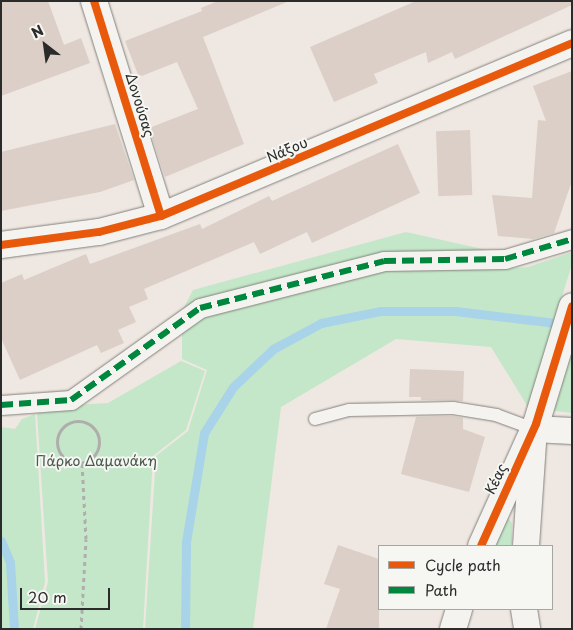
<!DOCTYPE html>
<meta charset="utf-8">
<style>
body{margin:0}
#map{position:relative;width:573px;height:630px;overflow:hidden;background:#efe7e1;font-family:"Playpen Sans",sans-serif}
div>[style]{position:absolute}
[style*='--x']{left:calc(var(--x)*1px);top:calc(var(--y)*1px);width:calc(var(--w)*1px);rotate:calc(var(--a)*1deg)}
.green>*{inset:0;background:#c3e7c8}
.stream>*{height:9px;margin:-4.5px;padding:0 4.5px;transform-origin:4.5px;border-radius:4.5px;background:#a9d3e9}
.building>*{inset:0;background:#dccfc7;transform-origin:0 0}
.path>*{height:3px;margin-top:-1.5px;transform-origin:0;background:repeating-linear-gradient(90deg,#afaeac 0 4px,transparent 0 8px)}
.path>.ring{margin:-1.5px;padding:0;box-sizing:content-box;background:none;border:3px solid #afaeac;border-radius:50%}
.roads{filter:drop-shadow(0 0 1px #83807d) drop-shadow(0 0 1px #83807d)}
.service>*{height:12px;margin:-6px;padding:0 6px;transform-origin:6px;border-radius:6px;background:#f4f3f0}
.pedestrian>*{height:19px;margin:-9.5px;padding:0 9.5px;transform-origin:9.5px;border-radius:9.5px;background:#f4f3f0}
.minor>*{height:26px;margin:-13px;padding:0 13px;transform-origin:13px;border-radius:13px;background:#f4f3f0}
.quiet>*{height:6px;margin-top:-3px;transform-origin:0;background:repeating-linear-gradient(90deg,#00873e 0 12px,transparent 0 18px)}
.cycleway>*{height:8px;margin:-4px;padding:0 4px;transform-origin:4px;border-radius:4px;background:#e8590c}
span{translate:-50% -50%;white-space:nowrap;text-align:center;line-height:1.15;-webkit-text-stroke:4px #f6f6f2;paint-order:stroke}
.street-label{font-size:14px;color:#2b2b2b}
.park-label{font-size:14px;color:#485a4d}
.frame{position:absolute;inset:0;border:2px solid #2b2b2b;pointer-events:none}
.legend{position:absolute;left:378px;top:545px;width:175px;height:65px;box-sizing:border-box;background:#f6f6f2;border:1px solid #a5a5a2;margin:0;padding:6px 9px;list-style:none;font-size:15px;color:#2b2b2b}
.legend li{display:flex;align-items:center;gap:10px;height:25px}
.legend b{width:25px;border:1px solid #a5a5a2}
.north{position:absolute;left:20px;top:20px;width:50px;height:50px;-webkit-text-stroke:4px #f6f6f2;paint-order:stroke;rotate:330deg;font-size:14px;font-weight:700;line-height:20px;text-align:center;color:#2b2b2b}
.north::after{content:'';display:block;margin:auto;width:18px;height:22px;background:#2b2b2b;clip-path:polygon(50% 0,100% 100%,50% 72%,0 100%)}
.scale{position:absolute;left:20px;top:588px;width:90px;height:22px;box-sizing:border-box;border:2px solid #2b2b2b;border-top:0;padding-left:6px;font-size:15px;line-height:18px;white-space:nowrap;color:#2b2b2b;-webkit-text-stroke:4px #f6f6f2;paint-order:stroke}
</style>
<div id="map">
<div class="green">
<i style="clip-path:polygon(406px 232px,496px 252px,502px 269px,528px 267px,572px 252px,572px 264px,528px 407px,491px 347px,396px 339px,281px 407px,253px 629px,145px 629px,156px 456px,188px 431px,207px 370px,182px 359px,182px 311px,193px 290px)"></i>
<i style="clip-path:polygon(572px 330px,572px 413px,547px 410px)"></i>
<i style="clip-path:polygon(181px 361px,205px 371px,186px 430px,153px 456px,143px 629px,35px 629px,48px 582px,37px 413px,74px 405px,108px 403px)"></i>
<i style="clip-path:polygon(35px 414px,45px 582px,33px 629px,1px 629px,1px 427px,15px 429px,22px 419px)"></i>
<i style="clip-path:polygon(509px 519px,512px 523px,512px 546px,494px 546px,504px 521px)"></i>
</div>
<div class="stream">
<i style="--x:1;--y:541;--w:23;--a:67"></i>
<i style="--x:10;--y:562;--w:67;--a:86.6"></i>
<i style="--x:185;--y:629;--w:87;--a:-89.3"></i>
<i style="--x:186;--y:542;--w:110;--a:-80.6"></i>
<i style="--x:204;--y:433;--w:54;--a:-57.8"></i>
<i style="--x:233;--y:387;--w:55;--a:-43.5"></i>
<i style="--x:273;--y:349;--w:55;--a:-28.4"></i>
<i style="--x:321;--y:323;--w:60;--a:-11.5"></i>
<i style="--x:380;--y:311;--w:75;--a:0"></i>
<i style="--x:455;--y:311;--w:110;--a:6.8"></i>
</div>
<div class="building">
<i style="clip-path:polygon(1px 1px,48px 1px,64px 45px,81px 38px,90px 63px,1px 96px)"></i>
<i style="clip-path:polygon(218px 1px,287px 2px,203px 37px,244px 144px,165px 177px,149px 128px,198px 109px,177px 62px,139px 77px,125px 41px,202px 11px,201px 8px)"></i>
<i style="clip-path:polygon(416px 1px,572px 1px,572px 5px,455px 59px,452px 52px,428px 63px,426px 52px,374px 74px,378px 83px,334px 102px,310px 47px)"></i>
<i style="clip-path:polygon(572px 71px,572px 181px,554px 233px,533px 239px,498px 236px,492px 195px,532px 198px,538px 120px,546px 121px,533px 86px)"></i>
<i style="clip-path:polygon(115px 124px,134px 180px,100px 192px,1px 211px,1px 152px)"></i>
<i style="left:470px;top:130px;width:65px;height:34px;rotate:88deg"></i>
<i style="clip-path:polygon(398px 144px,420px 193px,312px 243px,307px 232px,260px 254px,254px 242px,144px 289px,148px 299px,129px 307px,136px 322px,118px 330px,124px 343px,101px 353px,97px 345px,20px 380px,1px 338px,1px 283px,22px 274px,24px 280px,86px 254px,90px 264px,200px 224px,202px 229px,269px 196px,272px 201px)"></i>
<i style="clip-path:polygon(410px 369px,464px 371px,463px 401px,421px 400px,421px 397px,409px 397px)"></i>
<i style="clip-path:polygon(452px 416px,463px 418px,463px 429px,485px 437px,469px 492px,401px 474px,416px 417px)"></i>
<i style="clip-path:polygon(338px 545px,379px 559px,379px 629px,326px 629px,340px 589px,324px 584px)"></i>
</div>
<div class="path">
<i class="ring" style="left:57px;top:421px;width:39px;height:39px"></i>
<i style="--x:81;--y:629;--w:90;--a:-86.8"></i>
<i style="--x:86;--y:539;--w:76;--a:-93"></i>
</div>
<div class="roads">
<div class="service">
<i style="--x:315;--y:419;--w:35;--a:-15"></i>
<i style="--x:349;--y:410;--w:104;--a:-1.1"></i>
<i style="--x:453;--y:408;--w:44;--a:9.2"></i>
<i style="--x:496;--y:415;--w:40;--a:20.2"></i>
</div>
<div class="pedestrian">
<i style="--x:1;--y:405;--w:70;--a:-4.1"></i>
<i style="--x:71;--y:400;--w:158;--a:-35.5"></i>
<i style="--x:200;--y:308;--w:190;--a:-14.3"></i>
<i style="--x:384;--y:261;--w:121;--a:-0.9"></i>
<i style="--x:505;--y:259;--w:70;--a:-16.6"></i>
</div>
<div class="minor">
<i style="--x:94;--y:1;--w:225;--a:72.7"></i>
<i style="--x:1;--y:245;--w:99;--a:-7.6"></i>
<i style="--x:99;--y:232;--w:64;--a:-14.5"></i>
<i style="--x:161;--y:216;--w:446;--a:-22.8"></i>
<i style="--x:534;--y:429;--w:38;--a:3"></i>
<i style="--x:481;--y:546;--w:134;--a:-65.7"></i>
<i style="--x:536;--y:424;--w:123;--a:-73"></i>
<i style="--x:526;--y:546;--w:103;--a:-86.1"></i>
<i style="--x:524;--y:609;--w:20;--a:81"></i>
<i style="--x:453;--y:629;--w:21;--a:-73"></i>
</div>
</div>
<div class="quiet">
<i style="--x:1;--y:405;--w:70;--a:-4.1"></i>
<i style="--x:71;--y:400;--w:158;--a:-35.5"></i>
<i style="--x:200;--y:308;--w:190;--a:-14.3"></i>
<i style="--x:384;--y:261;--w:121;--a:-0.9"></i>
<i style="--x:505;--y:259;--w:70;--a:-16.6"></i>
</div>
<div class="cycleway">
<i style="--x:94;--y:1;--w:225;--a:72.7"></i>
<i style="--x:1;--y:245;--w:99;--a:-7.6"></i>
<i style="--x:99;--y:232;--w:64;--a:-14.5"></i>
<i style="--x:161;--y:216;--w:446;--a:-22.8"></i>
<i style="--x:481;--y:546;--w:134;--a:-65.7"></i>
<i style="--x:536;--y:424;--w:123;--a:-73"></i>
</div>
<div class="street-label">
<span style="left:140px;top:105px;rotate:73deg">Δονούσας</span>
<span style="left:287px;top:150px;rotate:-23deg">Νάξου</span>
<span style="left:496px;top:479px;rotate:-64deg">Κέας</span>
</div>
<div class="park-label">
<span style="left:96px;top:461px">Πάρκο Δαμανάκη</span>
</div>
<div class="frame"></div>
<ul class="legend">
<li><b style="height:6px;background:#e8590c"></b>Cycle path</li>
<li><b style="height:6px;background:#00873e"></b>Path</li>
</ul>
<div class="north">N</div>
<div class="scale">20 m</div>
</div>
